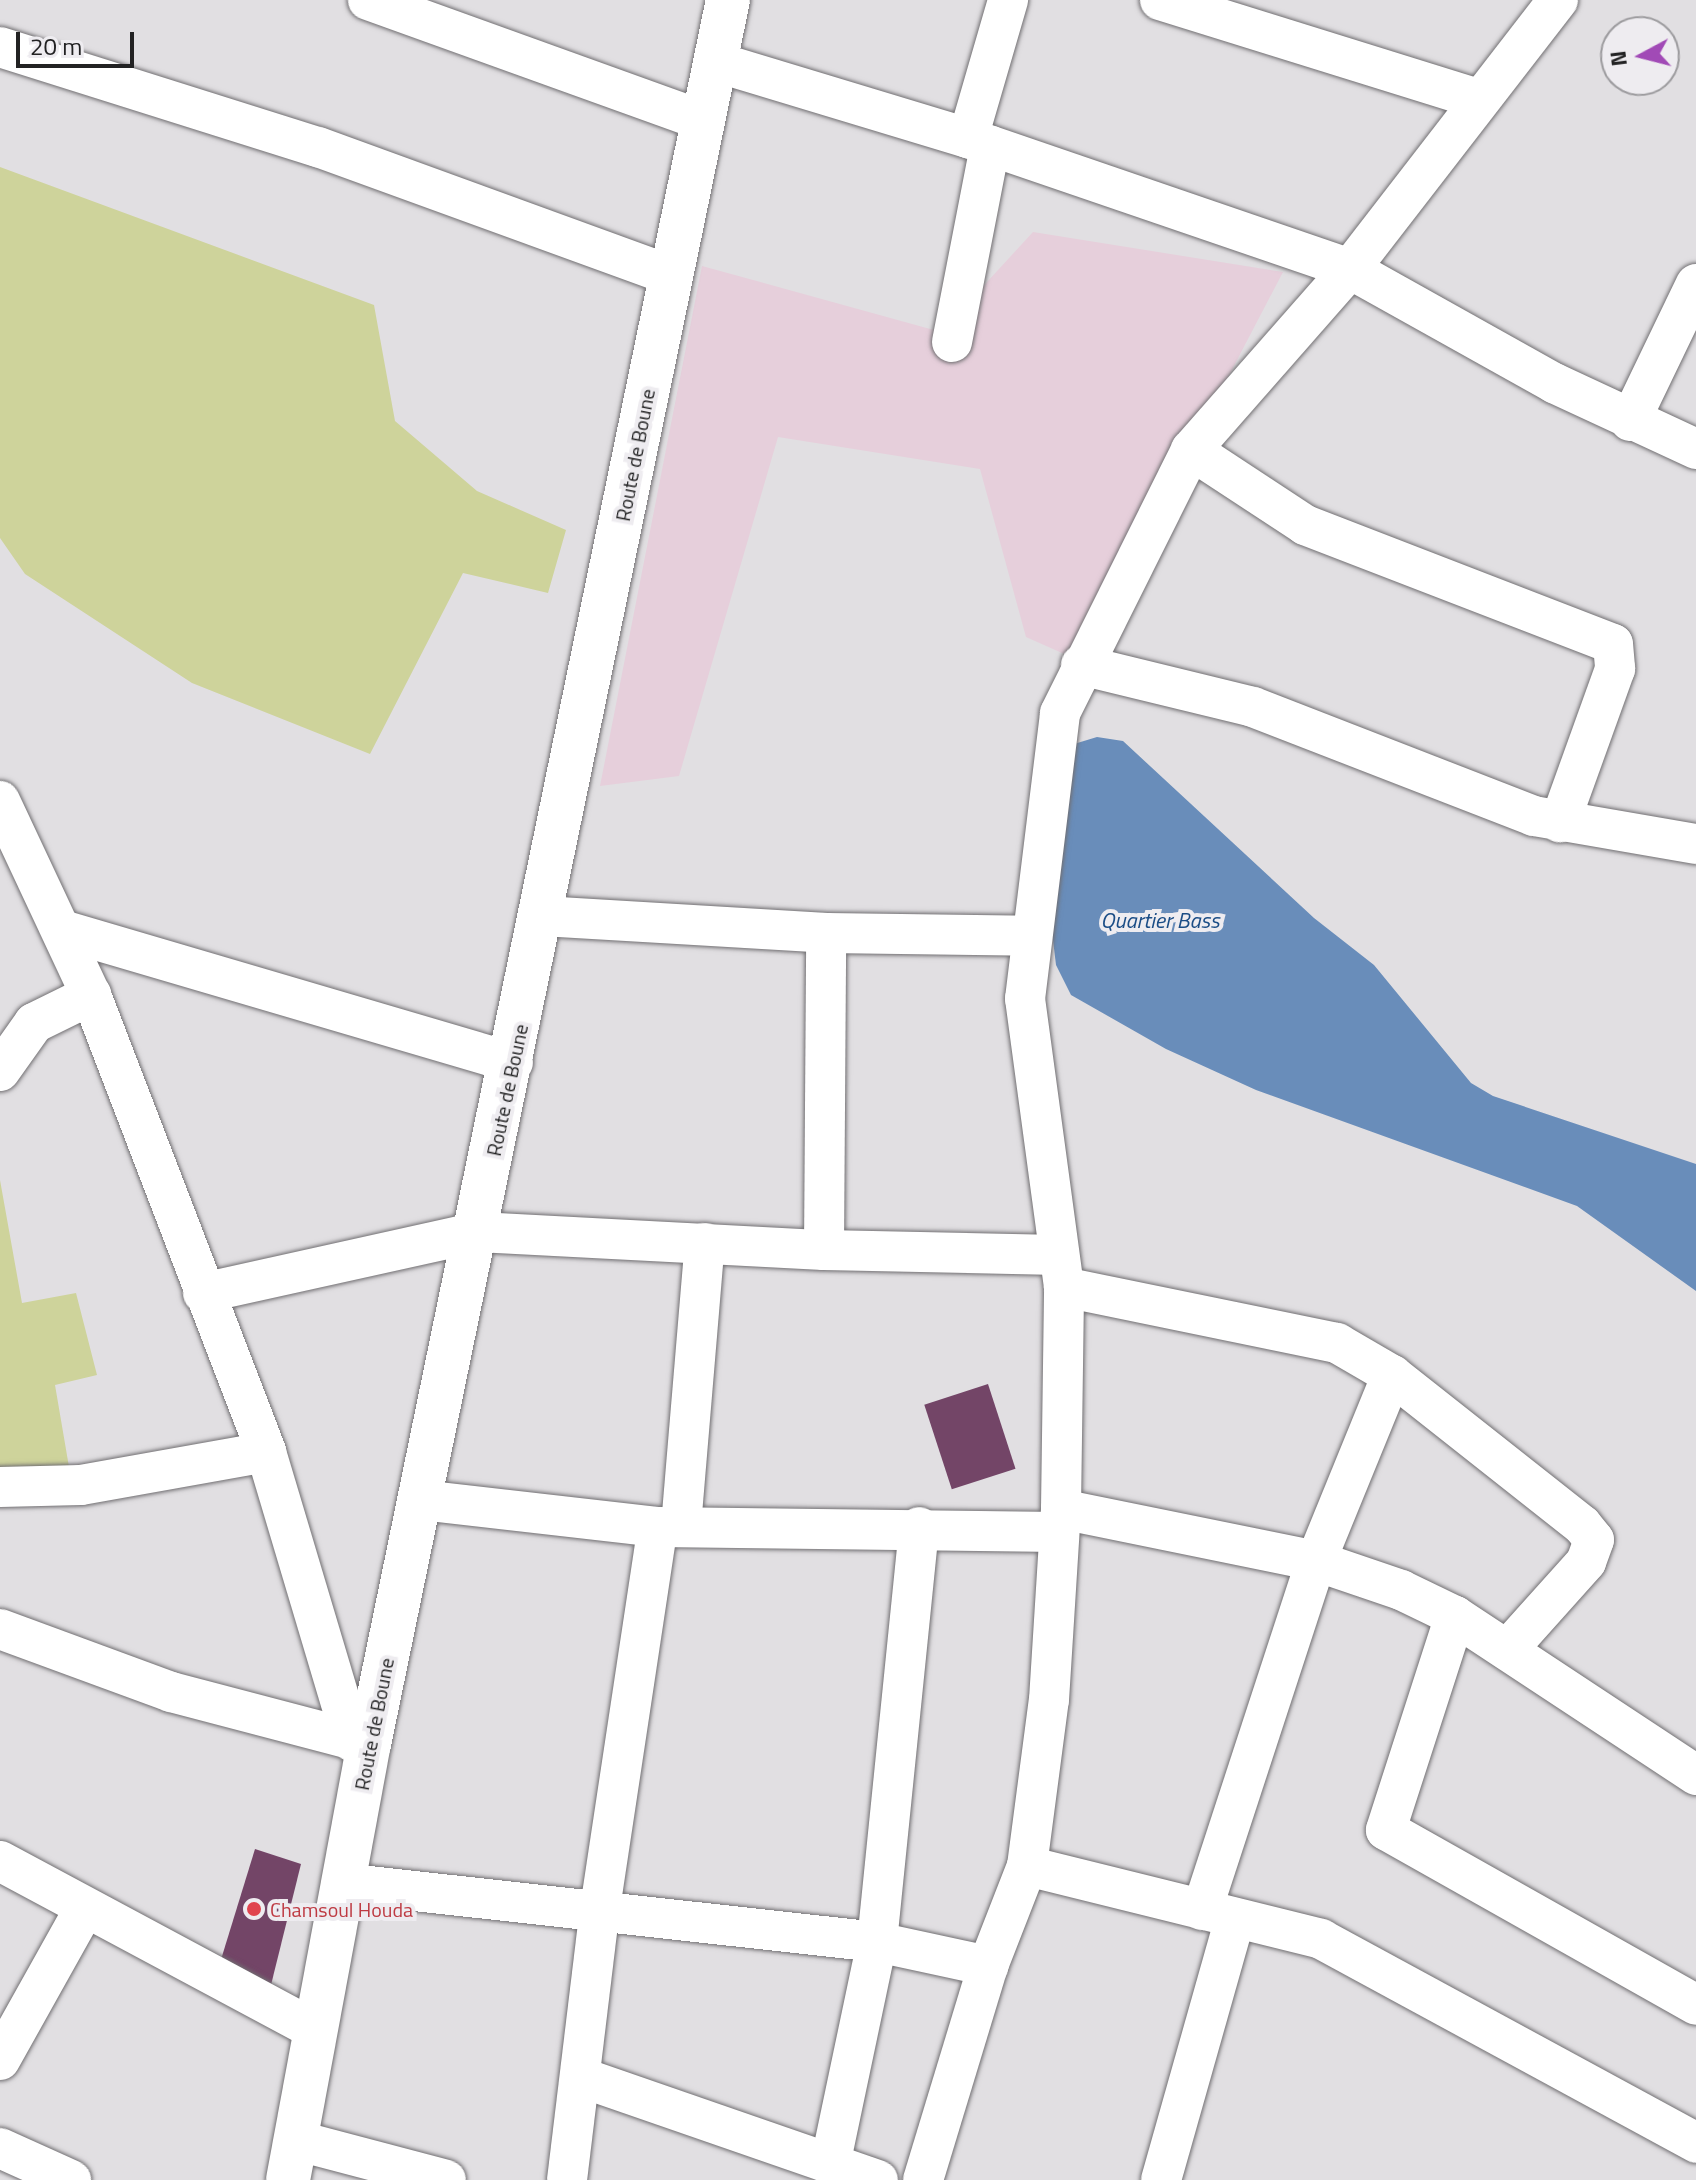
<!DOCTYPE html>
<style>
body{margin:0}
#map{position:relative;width:1696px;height:2180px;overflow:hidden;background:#e1dfe2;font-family:"Titillium Web",sans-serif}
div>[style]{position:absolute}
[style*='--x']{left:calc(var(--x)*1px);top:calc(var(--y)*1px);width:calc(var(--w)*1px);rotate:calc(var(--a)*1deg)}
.commercial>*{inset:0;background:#e6cfdb}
.green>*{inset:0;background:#ced39b}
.water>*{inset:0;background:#698dba}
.building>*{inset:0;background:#734567;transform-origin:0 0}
.roads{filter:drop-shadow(0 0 2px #716f72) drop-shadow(0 0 2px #716f72)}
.minor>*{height:40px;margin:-20px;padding:0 20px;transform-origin:20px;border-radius:20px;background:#fff}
.tertiary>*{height:44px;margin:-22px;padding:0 22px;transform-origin:22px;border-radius:22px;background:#fff}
.dots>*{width:22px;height:22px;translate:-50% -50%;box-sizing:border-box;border:4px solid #eeecf0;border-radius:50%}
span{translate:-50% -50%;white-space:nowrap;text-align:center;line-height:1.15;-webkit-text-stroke:8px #eeecf0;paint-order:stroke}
.street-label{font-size:20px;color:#222223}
.health-label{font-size:20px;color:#be3a42}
.left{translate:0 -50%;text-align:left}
.water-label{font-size:22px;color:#1b4d86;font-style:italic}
.north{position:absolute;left:1600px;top:16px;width:80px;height:80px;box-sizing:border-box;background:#eeecf0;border:2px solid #9c9b9e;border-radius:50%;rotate:263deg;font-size:22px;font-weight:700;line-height:32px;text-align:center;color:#222223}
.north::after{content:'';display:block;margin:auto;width:28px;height:36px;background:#a14ab6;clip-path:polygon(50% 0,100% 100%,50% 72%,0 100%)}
.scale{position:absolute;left:16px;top:32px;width:118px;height:36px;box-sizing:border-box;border:4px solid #222223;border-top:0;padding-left:10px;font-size:24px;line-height:28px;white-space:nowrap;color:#222223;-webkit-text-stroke:6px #eeecf0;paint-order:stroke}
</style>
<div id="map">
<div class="commercial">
<i style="clip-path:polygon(1033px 232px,1283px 272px,1080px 661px,1026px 637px,980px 469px,778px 437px,679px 776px,600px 786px,702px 266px,941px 332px)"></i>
</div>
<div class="green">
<i style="clip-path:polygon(0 167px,374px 305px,395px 421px,477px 491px,566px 530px,548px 593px,463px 573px,370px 754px,192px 683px,25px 574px,0 538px)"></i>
<i style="clip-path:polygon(0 1180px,22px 1303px,76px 1293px,97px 1375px,55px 1385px,69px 1467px,0 1477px)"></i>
</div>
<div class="water">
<i style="clip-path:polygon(1097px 737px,1123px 741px,1314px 918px,1374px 965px,1471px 1083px,1493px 1096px,1696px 1164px,1696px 1291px,1577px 1206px,1256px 1090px,1166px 1049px,1071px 995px,1056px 965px,1047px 890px,1074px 744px)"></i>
</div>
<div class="building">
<i style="left:988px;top:1384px;width:89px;height:67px;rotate:72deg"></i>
<i style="clip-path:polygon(255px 1849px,301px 1864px,269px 1993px,219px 1966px)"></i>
</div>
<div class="roads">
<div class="minor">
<i style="--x:368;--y:0;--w:357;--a:19.8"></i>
<i style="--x:1160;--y:0;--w:332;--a:17.3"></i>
<i style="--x:0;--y:47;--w:333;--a:17.5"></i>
<i style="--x:318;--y:147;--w:377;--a:20"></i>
<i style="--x:716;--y:62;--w:263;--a:16.8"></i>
<i style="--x:968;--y:138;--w:404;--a:18.9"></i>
<i style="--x:1350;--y:269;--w:234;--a:29.2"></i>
<i style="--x:1554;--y:383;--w:157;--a:24.9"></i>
<i style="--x:968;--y:138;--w:144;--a:-73.8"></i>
<i style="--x:952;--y:342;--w:200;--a:-79"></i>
<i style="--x:1630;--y:421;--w:152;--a:-64.3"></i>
<i style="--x:1191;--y:450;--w:136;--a:33.3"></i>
<i style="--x:1305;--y:525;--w:330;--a:21.1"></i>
<i style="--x:1613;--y:644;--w:25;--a:85"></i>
<i style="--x:1615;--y:669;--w:163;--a:109.8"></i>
<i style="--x:1081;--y:665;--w:177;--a:13.7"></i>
<i style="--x:1253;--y:707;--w:301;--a:21.2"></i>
<i style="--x:1534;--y:816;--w:164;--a:9.8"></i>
<i style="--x:0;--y:801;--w:214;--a:64.9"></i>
<i style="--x:91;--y:995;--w:489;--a:69"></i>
<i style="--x:266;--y:1452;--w:302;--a:73.4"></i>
<i style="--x:542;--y:916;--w:285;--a:3.4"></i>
<i style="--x:826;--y:933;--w:205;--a:0.8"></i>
<i style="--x:62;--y:930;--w:470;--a:16.4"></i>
<i style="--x:0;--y:1071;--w:59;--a:-54.7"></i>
<i style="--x:34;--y:1023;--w:64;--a:-26.2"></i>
<i style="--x:824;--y:1250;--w:317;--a:-89.6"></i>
<i style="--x:1064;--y:1287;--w:279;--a:11.6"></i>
<i style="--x:1337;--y:1343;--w:64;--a:30.2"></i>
<i style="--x:1392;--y:1375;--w:242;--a:38.3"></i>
<i style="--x:1582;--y:1525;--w:19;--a:51"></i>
<i style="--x:1594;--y:1540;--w:23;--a:110"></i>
<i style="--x:1586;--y:1562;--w:118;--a:131.9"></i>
<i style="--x:203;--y:1293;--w:282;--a:-12.5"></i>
<i style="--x:478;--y:1232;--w:346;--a:3"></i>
<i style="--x:824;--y:1250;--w:235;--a:1.2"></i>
<i style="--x:0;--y:1487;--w:81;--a:-1.4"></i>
<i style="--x:81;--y:1485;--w:188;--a:-10.1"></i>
<i style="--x:420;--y:1500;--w:240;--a:6.5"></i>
<i style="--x:658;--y:1527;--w:401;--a:0.7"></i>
<i style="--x:1061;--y:1509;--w:260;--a:11.5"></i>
<i style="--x:1316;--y:1561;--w:90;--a:18.8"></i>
<i style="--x:1401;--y:1590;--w:60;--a:25.7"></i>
<i style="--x:1455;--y:1616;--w:289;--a:33.4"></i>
<i style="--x:681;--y:1526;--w:284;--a:-85.2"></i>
<i style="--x:1455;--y:1616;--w:225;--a:107.9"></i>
<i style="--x:1386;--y:1830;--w:356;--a:29.4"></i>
<i style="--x:0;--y:1629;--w:182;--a:20.2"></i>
<i style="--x:171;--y:1692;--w:205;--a:14.7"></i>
<i style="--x:0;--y:1861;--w:357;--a:28.2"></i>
<i style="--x:1027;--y:1866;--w:303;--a:13.9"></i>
<i style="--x:1321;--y:1939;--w:427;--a:28.5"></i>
<i style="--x:342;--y:1883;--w:538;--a:6.29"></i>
<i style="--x:877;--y:1942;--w:114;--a:12.2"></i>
<i style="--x:1202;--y:1910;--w:367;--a:-71.9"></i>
<i style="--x:1316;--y:1561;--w:201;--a:-67.8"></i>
<i style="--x:0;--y:2060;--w:174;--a:-60.8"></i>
<i style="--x:583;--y:2078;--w:312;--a:19.1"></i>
<i style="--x:295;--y:2140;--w:156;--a:14.8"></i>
<i style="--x:0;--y:2148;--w:78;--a:24.3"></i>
<i style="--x:830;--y:2165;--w:228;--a:-78.1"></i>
<i style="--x:877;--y:1942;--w:417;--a:-84.2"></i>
<i style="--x:567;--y:2180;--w:267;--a:-83.1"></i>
<i style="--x:599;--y:1915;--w:392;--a:-81.4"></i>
<i style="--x:923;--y:2180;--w:224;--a:-73.1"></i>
<i style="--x:988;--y:1966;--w:107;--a:-68.7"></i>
<i style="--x:1027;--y:1866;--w:167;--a:-82.5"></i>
<i style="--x:1049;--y:1700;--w:191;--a:-86.4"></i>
<i style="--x:1061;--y:1509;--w:222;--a:-89.2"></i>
<i style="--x:1064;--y:1287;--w:291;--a:-97.7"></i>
<i style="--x:1025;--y:999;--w:288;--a:-83"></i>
<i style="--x:1060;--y:713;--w:294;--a:-63.5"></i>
<i style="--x:1191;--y:450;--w:241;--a:-48.7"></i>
<i style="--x:1350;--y:269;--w:340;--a:-52.3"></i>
<i style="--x:1161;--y:2180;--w:272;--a:-74.2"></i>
</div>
<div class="tertiary">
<i style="--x:288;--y:2180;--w:443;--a:-79.5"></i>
<i style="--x:369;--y:1744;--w:1781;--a:-78.37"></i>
</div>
</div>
<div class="dots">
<i style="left:254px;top:1909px;background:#e0444e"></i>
</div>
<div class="street-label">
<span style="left:635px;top:455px;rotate:-79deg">Route de Boune</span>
<span style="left:507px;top:1090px;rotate:-78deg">Route de Boune</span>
<span style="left:374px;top:1724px;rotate:-79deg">Route de Boune</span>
</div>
<div class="health-label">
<span class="left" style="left:270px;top:1909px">Chamsoul Houda</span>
</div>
<div class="water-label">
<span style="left:1160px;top:921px">Quartier Bass</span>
</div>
<div class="north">N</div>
<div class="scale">20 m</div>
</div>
